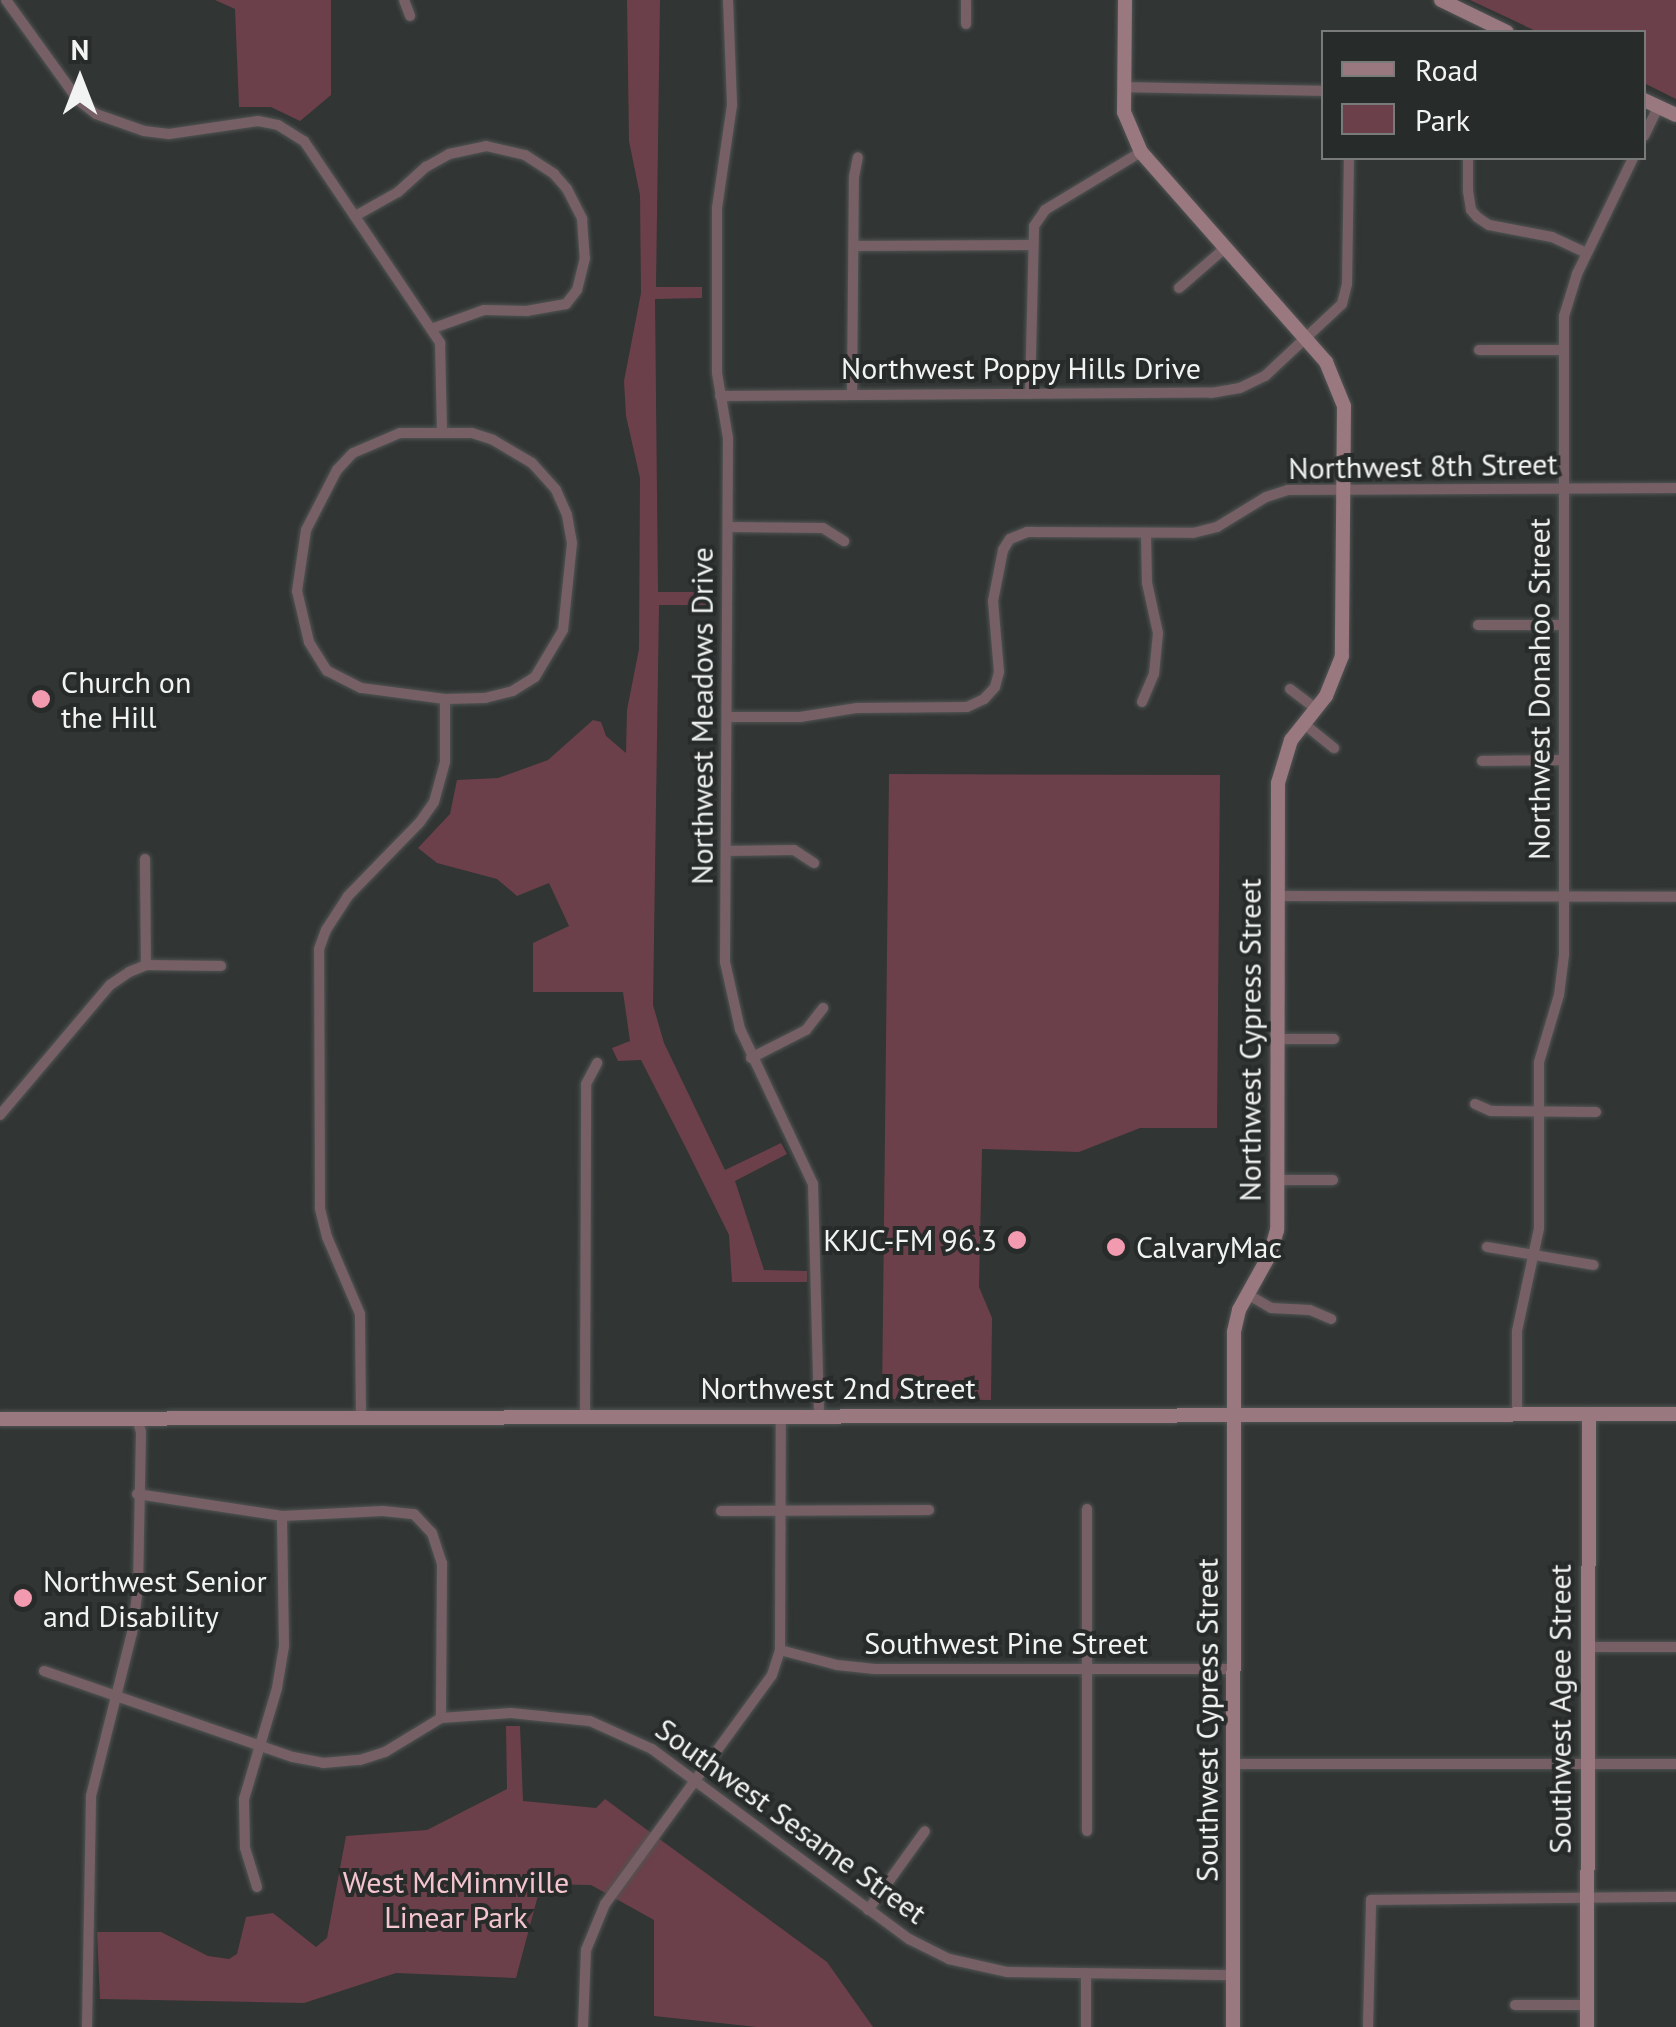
<!DOCTYPE html>
<style>
body{margin:0}
#map{position:relative;width:1676px;height:2027px;overflow:hidden;background:#313534;font-family:"PT Sans",sans-serif}
div>[style]{position:absolute}
[style*='--x']{left:calc(var(--x)*1px);top:calc(var(--y)*1px);width:calc(var(--w)*1px);rotate:calc(var(--a)*1deg)}
.green>*{inset:0;background:#6b404a}
.roads{filter:drop-shadow(0 0 2px #505453) drop-shadow(0 0 2px #505453)}
.street>*{height:10px;margin:-5px;padding:0 5px;transform-origin:5px;border-radius:5px;background:#766065}
.secondary>*{height:14px;margin:-7px;padding:0 7px;transform-origin:7px;border-radius:7px;background:#9a7880}
.dots>*{width:28px;height:28px;translate:-50% -50%;box-sizing:border-box;border:5px solid #272b2a;border-radius:50%}
span{translate:-50% -50%;white-space:nowrap;text-align:center;line-height:1.15;-webkit-text-stroke:8px #272b2a;paint-order:stroke}
.street-label{font-size:30px;color:#f1f4f3}
.poi-label{font-size:30px;color:#f1f4f3}
.left{translate:0 -50%;text-align:left}
.right{translate:-100% -50%;text-align:right}
.park-label{font-size:30px;color:#f5c5cf}
.legend{position:absolute;left:1321px;top:30px;width:325px;height:130px;box-sizing:border-box;background:#272b2a;border:2px solid #787b7a;margin:0;padding:12px 18px;list-style:none;font-size:30px;color:#f1f4f3}
.legend li{display:flex;align-items:center;gap:20px;height:50px}
.legend b{width:50px;border:2px solid #787b7a}
.north{position:absolute;left:30px;top:30px;width:100px;height:100px;-webkit-text-stroke:8px #272b2a;paint-order:stroke;rotate:0deg;font-size:28px;font-weight:700;line-height:40px;text-align:center;color:#f1f4f3}
.north::after{content:'';display:block;margin:auto;width:35px;height:45px;background:#f1f4f3;clip-path:polygon(50% 0,100% 100%,50% 72%,0 100%)}
</style>
<div id="map">
<div class="green">
<i style="clip-path:polygon(215px 0,331px 0,331px 95px,300px 121px,271px 107px,239px 107px,235px 9px)"></i>
<i style="clip-path:polygon(627px 0,660px 0,656px 287px,702px 287px,702px 298px,655px 299px,658px 592px,713px 592px,713px 605px,659px 605px,653px 1005px,664px 1043px,725px 1170px,781px 1143px,787px 1154px,735px 1181px,764px 1270px,807px 1271px,807px 1282px,732px 1282px,729px 1235px,686px 1148px,641px 1060px,618px 1061px,612px 1048px,630px 1041px,623px 992px,533px 992px,533px 943px,569px 926px,549px 883px,517px 896px,497px 879px,437px 863px,418px 848px,450px 814px,457px 780px,498px 778px,548px 760px,593px 720px,601px 722px,606px 736px,626px 753px,627px 710px,639px 649px,640px 478px,626px 416px,624px 381px,641px 293px,640px 195px,629px 141px)"></i>
<i style="clip-path:polygon(1470px 0,1676px 0,1676px 99px,1644px 83px,1644px 32px,1538px 32px)"></i>
<i style="clip-path:polygon(889px 774px,1220px 775px,1217px 1128px,1140px 1128px,1079px 1152px,982px 1149px,979px 1287px,992px 1318px,991px 1400px,882px 1399px)"></i>
<i style="clip-path:polygon(506px 1726px,520px 1726px,523px 1801px,596px 1808px,605px 1799px,827px 1962px,873px 2027px,757px 2027px,654px 2016px,654px 1920px,591px 1885px,541px 1884px,516px 1978px,396px 1973px,304px 2003px,100px 1999px,97px 1932px,161px 1932px,208px 1956px,229px 1959px,237px 1954px,246px 1917px,273px 1913px,316px 1947px,327px 1938px,346px 1836px,427px 1830px,507px 1789px)"></i>
</div>
<div class="roads">
<div class="street">
<i style="--x:6;--y:0;--w:123;--a:54.2"></i>
<i style="--x:78;--y:100;--w:23;--a:38"></i>
<i style="--x:96;--y:114;--w:51;--a:19.5"></i>
<i style="--x:144;--y:131;--w:25;--a:7"></i>
<i style="--x:169;--y:134;--w:90;--a:-8.3"></i>
<i style="--x:258;--y:121;--w:20;--a:11"></i>
<i style="--x:278;--y:125;--w:31;--a:32"></i>
<i style="--x:304;--y:141;--w:244;--a:56"></i>
<i style="--x:440;--y:343;--w:90;--a:88.7"></i>
<i style="--x:404;--y:0;--w:17;--a:69"></i>
<i style="--x:728;--y:0;--w:105;--a:87.8"></i>
<i style="--x:732;--y:105;--w:104;--a:98.3"></i>
<i style="--x:717;--y:208;--w:165;--a:90"></i>
<i style="--x:717;--y:373;--w:66;--a:80.4"></i>
<i style="--x:728;--y:438;--w:524;--a:90.33"></i>
<i style="--x:725;--y:962;--w:69;--a:77.4"></i>
<i style="--x:740;--y:1029;--w:171;--a:64.8"></i>
<i style="--x:813;--y:1184;--w:232;--a:88.5"></i>
<i style="--x:966;--y:0;--w:24;--a:90"></i>
<i style="--x:1123;--y:87;--w:201;--a:1.1"></i>
<i style="--x:1644;--y:136;--w:32;--a:-64"></i>
<i style="--x:1468;--y:158;--w:33;--a:90"></i>
<i style="--x:1468;--y:191;--w:19;--a:81"></i>
<i style="--x:1471;--y:210;--w:9;--a:49"></i>
<i style="--x:1477;--y:217;--w:14;--a:34"></i>
<i style="--x:1489;--y:225;--w:64;--a:10.8"></i>
<i style="--x:1552;--y:237;--w:38;--a:25"></i>
<i style="--x:357;--y:215;--w:47;--a:-29.3"></i>
<i style="--x:398;--y:192;--w:38;--a:-42"></i>
<i style="--x:426;--y:167;--w:26;--a:-29"></i>
<i style="--x:449;--y:154;--w:38;--a:-12"></i>
<i style="--x:486;--y:146;--w:40;--a:13"></i>
<i style="--x:525;--y:155;--w:35;--a:33"></i>
<i style="--x:554;--y:174;--w:20;--a:49"></i>
<i style="--x:567;--y:189;--w:34;--a:63"></i>
<i style="--x:582;--y:219;--w:39;--a:86"></i>
<i style="--x:585;--y:258;--w:33;--a:104"></i>
<i style="--x:577;--y:290;--w:18;--a:128"></i>
<i style="--x:566;--y:304;--w:39;--a:170"></i>
<i style="--x:528;--y:311;--w:44;--a:-178.7"></i>
<i style="--x:484;--y:310;--w:56;--a:160.3"></i>
<i style="--x:854;--y:246;--w:178;--a:-0.3"></i>
<i style="--x:1179;--y:288;--w:61;--a:-41"></i>
<i style="--x:1479;--y:350;--w:84;--a:0"></i>
<i style="--x:1030;--y:394;--w:168;--a:-88.6"></i>
<i style="--x:1034;--y:226;--w:19;--a:-55"></i>
<i style="--x:1045;--y:210;--w:112;--a:-31.1"></i>
<i style="--x:852;--y:395;--w:218;--a:-89.5"></i>
<i style="--x:854;--y:177;--w:20;--a:-79"></i>
<i style="--x:720;--y:396;--w:491;--a:-0.4"></i>
<i style="--x:1211;--y:393;--w:29;--a:-10"></i>
<i style="--x:1240;--y:388;--w:28;--a:-26"></i>
<i style="--x:1265;--y:376;--w:105;--a:-43.1"></i>
<i style="--x:1342;--y:304;--w:21;--a:-76"></i>
<i style="--x:1347;--y:284;--w:126;--a:-89.1"></i>
<i style="--x:400;--y:433;--w:72;--a:0"></i>
<i style="--x:472;--y:433;--w:22;--a:18"></i>
<i style="--x:493;--y:440;--w:45;--a:30.5"></i>
<i style="--x:532;--y:463;--w:36;--a:48"></i>
<i style="--x:556;--y:490;--w:27;--a:66"></i>
<i style="--x:567;--y:515;--w:28;--a:80"></i>
<i style="--x:572;--y:543;--w:87;--a:95.9"></i>
<i style="--x:563;--y:630;--w:55;--a:120.8"></i>
<i style="--x:535;--y:677;--w:26;--a:148"></i>
<i style="--x:513;--y:691;--w:29;--a:166"></i>
<i style="--x:485;--y:698;--w:40;--a:178.6"></i>
<i style="--x:445;--y:699;--w:85;--a:-172.5"></i>
<i style="--x:361;--y:688;--w:38;--a:-153"></i>
<i style="--x:327;--y:671;--w:34;--a:-122"></i>
<i style="--x:309;--y:642;--w:52;--a:-103.2"></i>
<i style="--x:297;--y:591;--w:62;--a:-81.6"></i>
<i style="--x:306;--y:530;--w:68;--a:-62.7"></i>
<i style="--x:337;--y:470;--w:23;--a:-47"></i>
<i style="--x:353;--y:453;--w:51;--a:-23.1"></i>
<i style="--x:728;--y:527;--w:95;--a:0.6"></i>
<i style="--x:823;--y:528;--w:25;--a:32"></i>
<i style="--x:1478;--y:625;--w:86;--a:0"></i>
<i style="--x:1290;--y:689;--w:31;--a:37"></i>
<i style="--x:1142;--y:702;--w:30;--a:-67"></i>
<i style="--x:1154;--y:674;--w:41;--a:-84.4"></i>
<i style="--x:1158;--y:633;--w:51;--a:-102.4"></i>
<i style="--x:1147;--y:583;--w:49;--a:-91.2"></i>
<i style="--x:728;--y:717;--w:72;--a:0"></i>
<i style="--x:800;--y:717;--w:58;--a:-9"></i>
<i style="--x:857;--y:708;--w:110;--a:-0.5"></i>
<i style="--x:967;--y:707;--w:19;--a:-25"></i>
<i style="--x:984;--y:699;--w:16;--a:-47"></i>
<i style="--x:995;--y:687;--w:16;--a:-75"></i>
<i style="--x:999;--y:672;--w:71;--a:-94.8"></i>
<i style="--x:993;--y:601;--w:52;--a:-78.9"></i>
<i style="--x:1003;--y:550;--w:13;--a:-58"></i>
<i style="--x:1010;--y:539;--w:18;--a:-22"></i>
<i style="--x:1027;--y:532;--w:166;--a:0.3"></i>
<i style="--x:1193;--y:533;--w:25;--a:-14"></i>
<i style="--x:1217;--y:527;--w:57;--a:-31.5"></i>
<i style="--x:1266;--y:497;--w:23;--a:-18"></i>
<i style="--x:1288;--y:490;--w:388;--a:-0.3"></i>
<i style="--x:1303;--y:723;--w:40;--a:39"></i>
<i style="--x:1482;--y:761;--w:82;--a:-0.7"></i>
<i style="--x:726;--y:851;--w:68;--a:-0.8"></i>
<i style="--x:794;--y:850;--w:24;--a:33"></i>
<i style="--x:145;--y:859;--w:106;--a:89.5"></i>
<i style="--x:1278;--y:896;--w:398;--a:0.1"></i>
<i style="--x:1278;--y:1039;--w:56;--a:0"></i>
<i style="--x:751;--y:1058;--w:62;--a:-27"></i>
<i style="--x:806;--y:1030;--w:28;--a:-52"></i>
<i style="--x:1475;--y:1104;--w:17;--a:24"></i>
<i style="--x:1491;--y:1111;--w:105;--a:0.5"></i>
<i style="--x:0;--y:1115;--w:170;--a:-49.8"></i>
<i style="--x:110;--y:985;--w:23;--a:-34"></i>
<i style="--x:129;--y:972;--w:18;--a:-22"></i>
<i style="--x:146;--y:965;--w:75;--a:0.8"></i>
<i style="--x:1277;--y:1180;--w:56;--a:0"></i>
<i style="--x:1487;--y:1247;--w:108;--a:9.6"></i>
<i style="--x:1247;--y:1294;--w:28;--a:30"></i>
<i style="--x:1271;--y:1308;--w:39;--a:3"></i>
<i style="--x:1310;--y:1310;--w:23;--a:23"></i>
<i style="--x:1517;--y:1414;--w:83;--a:-90"></i>
<i style="--x:1517;--y:1331;--w:105;--a:-77.9"></i>
<i style="--x:1539;--y:1228;--w:166;--a:-90"></i>
<i style="--x:1539;--y:1062;--w:70;--a:-73.4"></i>
<i style="--x:1559;--y:995;--w:40;--a:-82.9"></i>
<i style="--x:1564;--y:955;--w:639;--a:-90"></i>
<i style="--x:1564;--y:316;--w:44;--a:-72.8"></i>
<i style="--x:1577;--y:274;--w:129;--a:-64.2"></i>
<i style="--x:361;--y:1417;--w:103;--a:-90.6"></i>
<i style="--x:360;--y:1314;--w:84;--a:-113.2"></i>
<i style="--x:327;--y:1237;--w:30;--a:-104"></i>
<i style="--x:320;--y:1208;--w:259;--a:-90.2"></i>
<i style="--x:319;--y:949;--w:20;--a:-70"></i>
<i style="--x:326;--y:930;--w:40;--a:-57.1"></i>
<i style="--x:348;--y:896;--w:103;--a:-45.8"></i>
<i style="--x:420;--y:822;--w:24;--a:-55"></i>
<i style="--x:434;--y:802;--w:41;--a:-74.6"></i>
<i style="--x:445;--y:762;--w:63;--a:-90"></i>
<i style="--x:585;--y:1417;--w:333;--a:-89.8"></i>
<i style="--x:586;--y:1084;--w:24;--a:-62"></i>
<i style="--x:137;--y:1494;--w:147;--a:8.6"></i>
<i style="--x:282;--y:1516;--w:101;--a:-2.8"></i>
<i style="--x:383;--y:1511;--w:31;--a:6"></i>
<i style="--x:414;--y:1514;--w:26;--a:47"></i>
<i style="--x:432;--y:1533;--w:32;--a:72"></i>
<i style="--x:442;--y:1563;--w:155;--a:90.4"></i>
<i style="--x:1087;--y:1509;--w:322;--a:90"></i>
<i style="--x:721;--y:1511;--w:208;--a:-0.3"></i>
<i style="--x:1588;--y:1647;--w:88;--a:0"></i>
<i style="--x:780;--y:1650;--w:59;--a:14.7"></i>
<i style="--x:837;--y:1665;--w:38;--a:6"></i>
<i style="--x:875;--y:1669;--w:359;--a:0"></i>
<i style="--x:44;--y:1671;--w:263;--a:19.1"></i>
<i style="--x:293;--y:1757;--w:31;--a:11"></i>
<i style="--x:323;--y:1763;--w:37;--a:-5"></i>
<i style="--x:360;--y:1760;--w:26;--a:-18"></i>
<i style="--x:385;--y:1752;--w:66;--a:-31.3"></i>
<i style="--x:441;--y:1718;--w:70;--a:-4.1"></i>
<i style="--x:511;--y:1713;--w:79;--a:5.8"></i>
<i style="--x:590;--y:1721;--w:68;--a:24.3"></i>
<i style="--x:652;--y:1749;--w:320;--a:36.5"></i>
<i style="--x:909;--y:1939;--w:45;--a:26.6"></i>
<i style="--x:949;--y:1959;--w:59;--a:12.6"></i>
<i style="--x:1007;--y:1972;--w:227;--a:0.8"></i>
<i style="--x:1235;--y:1764;--w:441;--a:0"></i>
<i style="--x:257;--y:1887;--w:41;--a:-107.1"></i>
<i style="--x:245;--y:1848;--w:49;--a:-91.2"></i>
<i style="--x:244;--y:1799;--w:116;--a:-73.4"></i>
<i style="--x:277;--y:1688;--w:43;--a:-80.5"></i>
<i style="--x:284;--y:1646;--w:130;--a:-90.9"></i>
<i style="--x:868;--y:1910;--w:97;--a:-54.2"></i>
<i style="--x:1515;--y:2005;--w:72;--a:0"></i>
<i style="--x:87;--y:2027;--w:231;--a:-89"></i>
<i style="--x:91;--y:1796;--w:168;--a:-75.9"></i>
<i style="--x:132;--y:1633;--w:45;--a:-82.4"></i>
<i style="--x:138;--y:1588;--w:156;--a:-88.9"></i>
<i style="--x:141;--y:1432;--w:14;--a:-107"></i>
<i style="--x:583;--y:2027;--w:77;--a:-87.8"></i>
<i style="--x:586;--y:1950;--w:50;--a:-67.6"></i>
<i style="--x:605;--y:1904;--w:283;--a:-53.9"></i>
<i style="--x:772;--y:1675;--w:26;--a:-72"></i>
<i style="--x:780;--y:1650;--w:234;--a:-89.8"></i>
<i style="--x:1086;--y:2027;--w:52;--a:-90"></i>
<i style="--x:1368;--y:2027;--w:127;--a:-88.6"></i>
<i style="--x:1371;--y:1900;--w:305;--a:-0.6"></i>
</div>
<div class="secondary">
<i style="--x:1125;--y:0;--w:112;--a:90.5"></i>
<i style="--x:1124;--y:112;--w:43;--a:67"></i>
<i style="--x:1141;--y:152;--w:280;--a:48.6"></i>
<i style="--x:1326;--y:362;--w:48;--a:67.8"></i>
<i style="--x:1344;--y:406;--w:250;--a:90.5"></i>
<i style="--x:1342;--y:656;--w:43;--a:111.8"></i>
<i style="--x:1326;--y:696;--w:56;--a:128.5"></i>
<i style="--x:1291;--y:740;--w:45;--a:106.8"></i>
<i style="--x:1278;--y:783;--w:447;--a:90.1"></i>
<i style="--x:1277;--y:1230;--w:25;--a:106"></i>
<i style="--x:1270;--y:1254;--w:64;--a:119"></i>
<i style="--x:1239;--y:1310;--w:23;--a:103"></i>
<i style="--x:1234;--y:1332;--w:695;--a:90.08"></i>
<i style="--x:1441;--y:0;--w:73;--a:25.9"></i>
<i style="--x:1644;--y:100;--w:35;--a:25"></i>
<i style="--x:0;--y:1419;--w:1676;--a:-0.17"></i>
<i style="--x:1587;--y:2027;--w:613;--a:-89.81"></i>
</div>
</div>
<div class="dots">
<i style="left:41px;top:699px;background:#f29aaf"></i>
<i style="left:1017px;top:1240px;background:#f29aaf"></i>
<i style="left:1116px;top:1247px;background:#f29aaf"></i>
<i style="left:23px;top:1598px;background:#f29aaf"></i>
</div>
<div class="street-label">
<span style="left:1021px;top:368px">Northwest Poppy Hills Drive</span>
<span style="left:1423px;top:466px;rotate:-1deg">Northwest 8th Street</span>
<span style="left:1539px;top:689px;rotate:-90deg">Northwest Donahoo Street</span>
<span style="left:702px;top:716px;rotate:-90deg">Northwest Meadows Drive</span>
<span style="left:1250px;top:1040px;rotate:-90deg">Northwest Cypress Street</span>
<span style="left:838px;top:1388px">Northwest 2nd Street</span>
<span style="left:1006px;top:1643px">Southwest Pine Street</span>
<span style="left:1560px;top:1709px;rotate:-90deg">Southwest Agee Street</span>
<span style="left:1207px;top:1720px;rotate:-90deg">Southwest Cypress Street</span>
<span style="left:791px;top:1821px;rotate:36deg">Southwest Sesame Street</span>
</div>
<div class="poi-label">
<span class="left" style="left:61px;top:699px">Church on<br>the Hill</span>
<span class="right" style="left:997px;top:1240px">KKJC-FM 96.3</span>
<span class="left" style="left:1136px;top:1247px">CalvaryMac</span>
<span class="left" style="left:43px;top:1598px">Northwest Senior<br>and Disability</span>
</div>
<div class="park-label">
<span style="left:456px;top:1899px">West McMinnville<br>Linear Park</span>
</div>
<ul class="legend">
<li><b style="height:12px;background:#9a7880"></b>Road</li>
<li><b style="height:28px;background:#6b404a"></b>Park</li>
</ul>
<div class="north">N</div>
</div>
